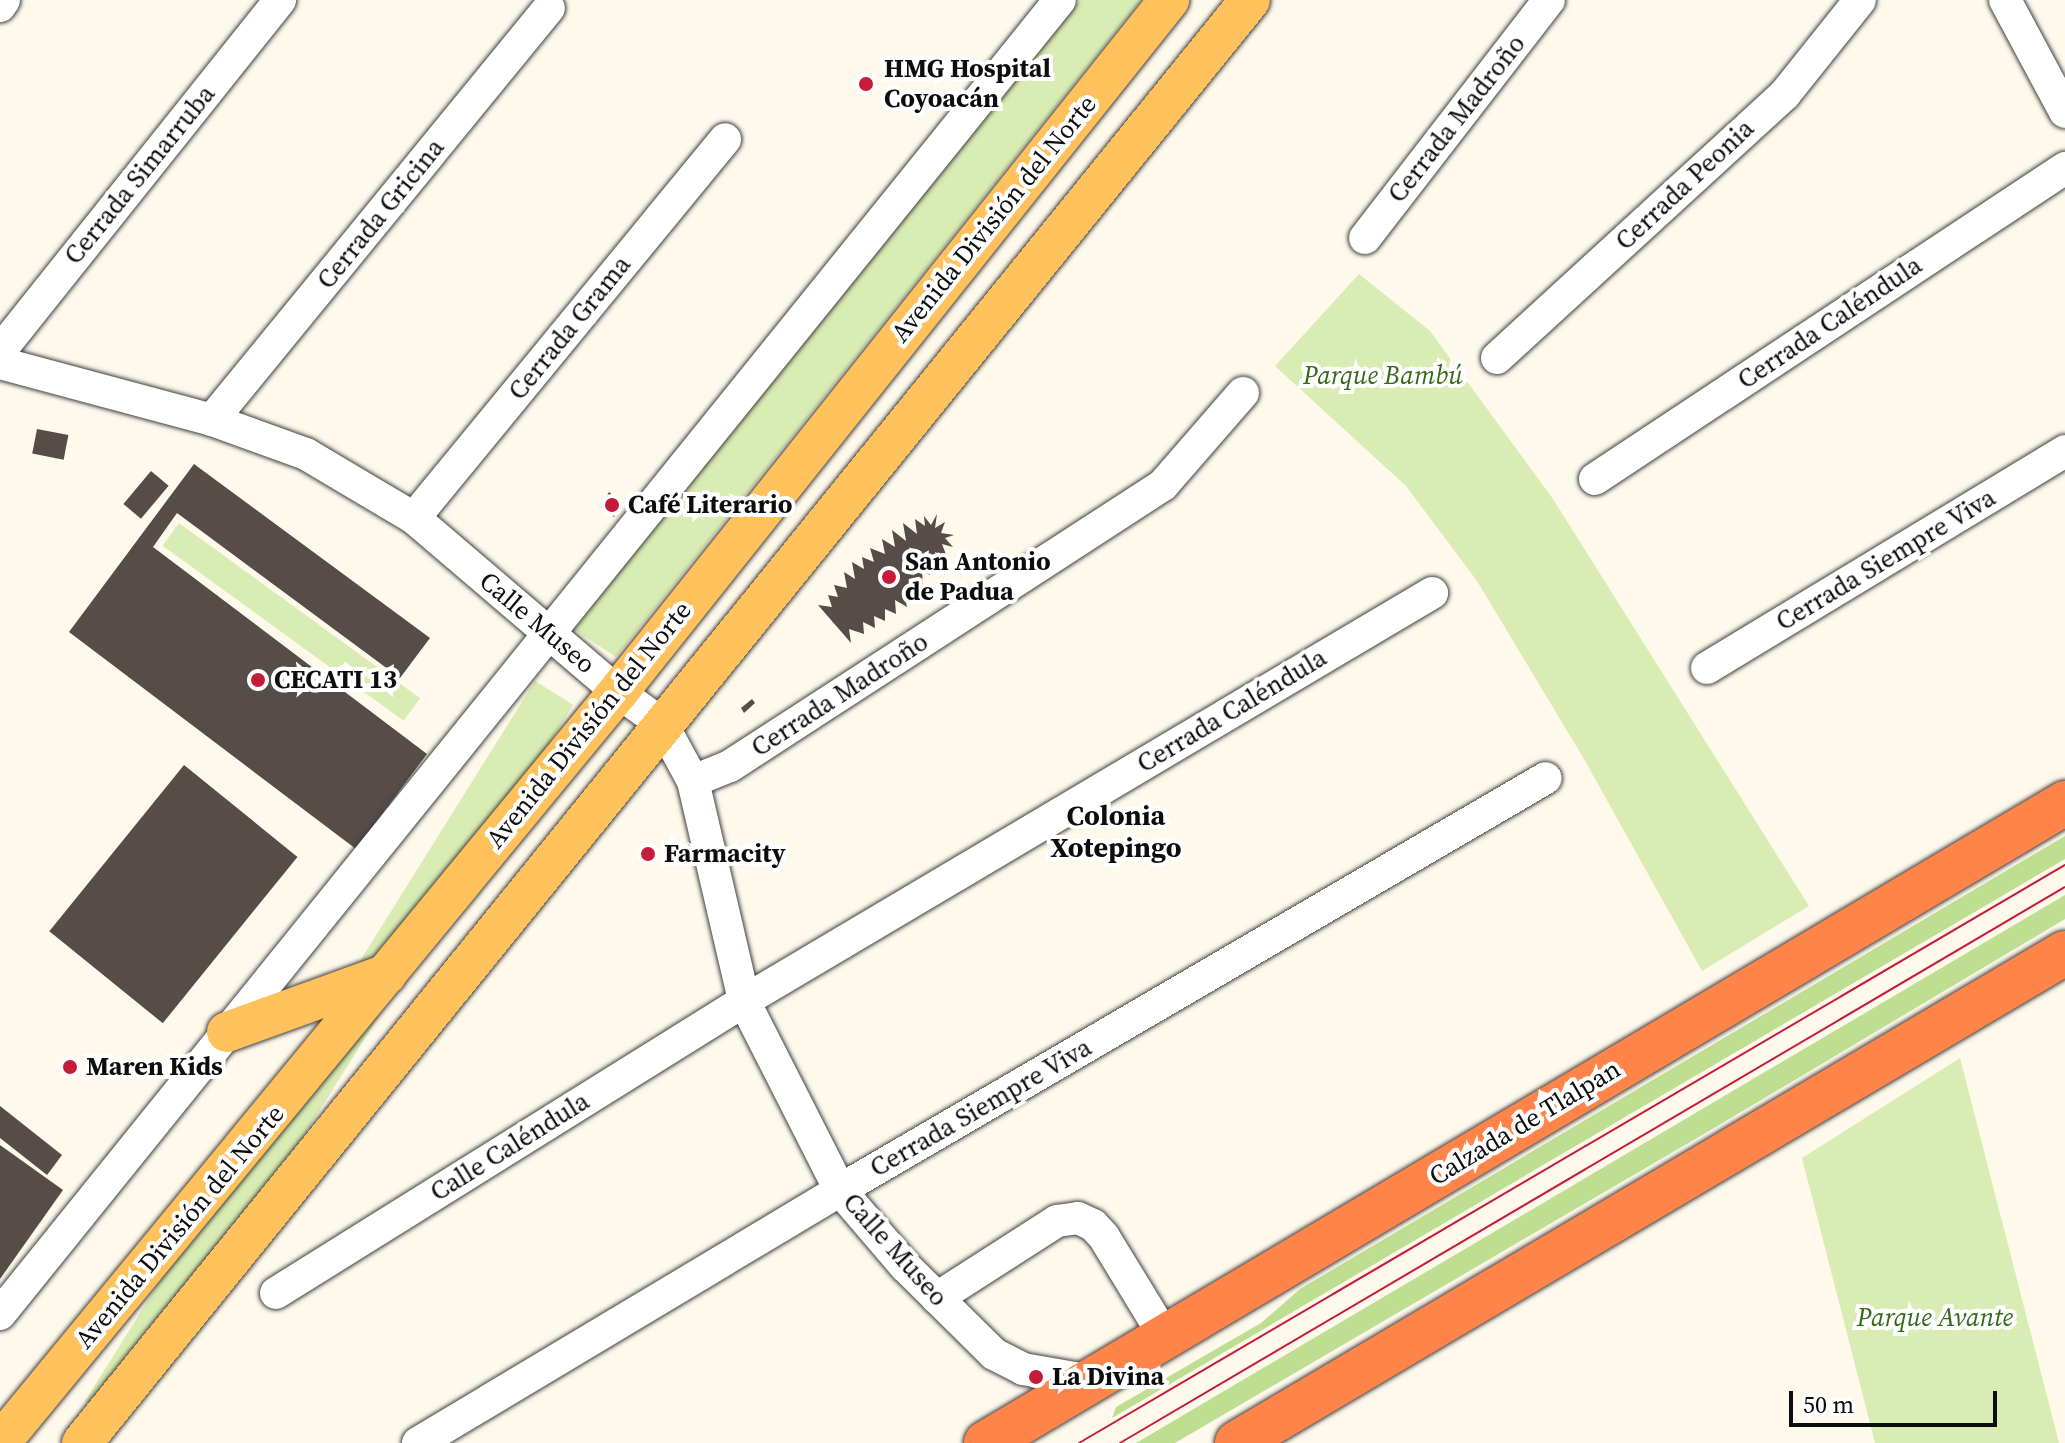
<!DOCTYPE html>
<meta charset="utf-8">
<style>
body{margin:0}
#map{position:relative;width:2065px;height:1443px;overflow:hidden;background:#fff9ec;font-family:"Source Serif 4",serif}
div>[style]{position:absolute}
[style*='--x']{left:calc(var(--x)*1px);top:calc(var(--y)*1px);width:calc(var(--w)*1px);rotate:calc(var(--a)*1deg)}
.green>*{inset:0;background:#d9ecb3;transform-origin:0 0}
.forest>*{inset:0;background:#bede91}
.building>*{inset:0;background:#564c48;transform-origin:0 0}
.roads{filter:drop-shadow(0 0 2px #404040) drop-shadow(0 0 2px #404040)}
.minor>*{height:32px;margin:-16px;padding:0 16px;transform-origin:16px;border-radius:16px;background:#fff}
.major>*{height:40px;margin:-20px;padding:0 20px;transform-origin:20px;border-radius:20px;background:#ffc15c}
.highway>*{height:44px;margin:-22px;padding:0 22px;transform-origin:22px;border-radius:22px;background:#ff844a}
.tram>*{height:2px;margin:-1px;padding:0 1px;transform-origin:1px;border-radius:1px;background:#c61b3a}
.dots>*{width:22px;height:22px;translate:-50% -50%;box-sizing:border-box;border:4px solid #fff;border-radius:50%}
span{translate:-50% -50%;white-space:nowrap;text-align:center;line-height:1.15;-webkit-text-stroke:8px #fff;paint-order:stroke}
.poi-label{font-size:26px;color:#0d0d0d;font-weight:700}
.left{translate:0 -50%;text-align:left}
.street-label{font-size:26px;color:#0d0d0d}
.park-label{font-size:26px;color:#346918;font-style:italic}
.neighbourhood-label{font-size:28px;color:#0d0d0d;font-weight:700}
.scale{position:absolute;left:1789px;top:1391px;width:208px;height:36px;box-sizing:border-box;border:4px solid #0d0d0d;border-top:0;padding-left:10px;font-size:24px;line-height:28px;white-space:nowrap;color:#0d0d0d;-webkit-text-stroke:6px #fff;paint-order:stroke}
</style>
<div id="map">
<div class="green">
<i style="clip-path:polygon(1080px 0,1141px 0,616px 657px,570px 627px)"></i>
<i style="clip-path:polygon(1359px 274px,1430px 331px,1553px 499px,1809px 906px,1702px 971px,1584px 759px,1477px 581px,1406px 486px,1275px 366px)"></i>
<i style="left:179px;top:523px;width:298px;height:28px;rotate:36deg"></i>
<i style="left:535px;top:681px;width:45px;height:849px;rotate:32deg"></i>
<i style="clip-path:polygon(1960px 1058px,2059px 1443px,1875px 1443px,1802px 1158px)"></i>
</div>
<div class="forest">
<i style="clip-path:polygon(2065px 836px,2065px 859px,1112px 1418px,1116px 1407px,1261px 1323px,1300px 1289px)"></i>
<i style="clip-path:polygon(2065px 895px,2065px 919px,1714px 1128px,1175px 1443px,1136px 1443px)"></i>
</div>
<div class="building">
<i style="left:37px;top:429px;width:32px;height:25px;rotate:11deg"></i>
<i style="clip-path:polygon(194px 464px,430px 638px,400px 678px,177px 513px,153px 547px,427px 754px,356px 849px,69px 632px)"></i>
<i style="left:151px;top:471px;width:23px;height:43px;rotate:40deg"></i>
<i style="clip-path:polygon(609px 492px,623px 503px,614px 517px,601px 507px)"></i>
<i style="clip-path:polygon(937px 514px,935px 528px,945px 522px,941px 533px,954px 535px,945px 538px,953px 547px,942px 544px,947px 557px,935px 552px,938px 565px,928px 564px,930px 575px,922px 571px,923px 586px,912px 582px,914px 596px,904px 593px,907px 607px,895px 600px,896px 614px,885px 609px,885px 621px,874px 616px,875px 628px,863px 622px,864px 634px,849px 629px,851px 643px,818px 605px,832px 607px,828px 595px,838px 597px,834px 585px,847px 588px,844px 572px,855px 579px,852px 562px,864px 569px,862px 557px,874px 562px,870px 548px,885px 554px,882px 539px,895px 547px,892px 530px,906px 541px,903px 523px,917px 534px,915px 519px,925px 526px,924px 516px,931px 525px)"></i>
<i style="clip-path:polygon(752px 699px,755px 703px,744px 713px,741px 708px)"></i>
<i style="left:184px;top:765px;width:146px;height:214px;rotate:39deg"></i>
<i style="clip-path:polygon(0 1106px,62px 1155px,47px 1175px,0 1138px)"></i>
<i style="clip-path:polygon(0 1145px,63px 1190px,0 1279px)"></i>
</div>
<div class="roads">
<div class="minor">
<i style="--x:2005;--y:0;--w:127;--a:61.8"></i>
<i style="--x:0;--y:6;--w:7;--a:-56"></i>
<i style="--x:1365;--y:238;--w:301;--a:-52.3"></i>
<i style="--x:0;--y:351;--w:449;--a:-51.4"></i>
<i style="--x:1497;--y:358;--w:391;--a:-42.5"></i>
<i style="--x:1785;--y:94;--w:120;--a:-51.4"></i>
<i style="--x:0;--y:363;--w:220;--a:15"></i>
<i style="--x:212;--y:420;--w:100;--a:19.9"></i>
<i style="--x:306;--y:454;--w:126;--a:30.7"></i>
<i style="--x:414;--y:518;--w:268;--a:40.5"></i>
<i style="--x:618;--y:692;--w:54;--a:36"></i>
<i style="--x:662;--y:724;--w:65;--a:61.5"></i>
<i style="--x:693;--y:781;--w:226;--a:76.9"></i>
<i style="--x:744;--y:1001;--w:212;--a:63.1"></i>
<i style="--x:840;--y:1190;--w:100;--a:49.5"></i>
<i style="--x:905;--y:1266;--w:125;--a:44.7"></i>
<i style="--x:994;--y:1354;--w:33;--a:27"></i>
<i style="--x:1023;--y:1369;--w:70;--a:9.9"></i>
<i style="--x:212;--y:420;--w:532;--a:-50.72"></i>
<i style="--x:1595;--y:479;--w:564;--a:-33.49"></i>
<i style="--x:414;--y:518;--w:490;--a:-50.6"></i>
<i style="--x:1707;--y:668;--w:419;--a:-31.2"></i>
<i style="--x:693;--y:781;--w:40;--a:-22"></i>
<i style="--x:730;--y:766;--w:516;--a:-32.98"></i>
<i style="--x:1163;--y:485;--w:122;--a:-49"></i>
<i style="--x:276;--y:1293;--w:552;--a:-31.96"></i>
<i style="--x:744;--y:1001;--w:800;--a:-30.67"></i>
<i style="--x:937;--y:1298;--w:143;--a:-32.7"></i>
<i style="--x:1057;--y:1221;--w:21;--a:-8"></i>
<i style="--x:1078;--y:1218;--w:17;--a:25"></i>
<i style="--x:1093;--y:1225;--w:16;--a:47"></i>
<i style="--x:1104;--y:1237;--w:117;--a:58.6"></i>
<i style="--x:0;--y:1314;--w:1688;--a:-51.11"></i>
<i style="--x:418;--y:1443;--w:492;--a:-30.9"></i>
<i style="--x:840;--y:1190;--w:817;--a:-30.27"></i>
</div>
<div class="major">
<i style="--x:227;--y:1032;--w:170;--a:-19.9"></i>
<i style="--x:0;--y:1443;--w:973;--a:-50.55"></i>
<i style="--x:618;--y:692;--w:885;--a:-51.47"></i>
<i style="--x:82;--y:1443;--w:1856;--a:-51.01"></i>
</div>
<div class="highway">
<i style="--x:986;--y:1443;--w:1255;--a:-30.67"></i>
<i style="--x:1237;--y:1443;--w:962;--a:-30.62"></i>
</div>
</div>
<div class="tram">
<i style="--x:1079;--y:1443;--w:1143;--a:-30.38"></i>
<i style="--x:1120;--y:1443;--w:1096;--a:-30.47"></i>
</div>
<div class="dots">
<i style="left:866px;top:84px;background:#c61b3a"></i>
<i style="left:612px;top:505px;background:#c61b3a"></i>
<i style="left:889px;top:577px;background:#c61b3a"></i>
<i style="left:258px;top:680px;background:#c61b3a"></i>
<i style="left:648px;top:854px;background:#c61b3a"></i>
<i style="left:70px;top:1067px;background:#c61b3a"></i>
<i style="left:1036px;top:1377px;background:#c61b3a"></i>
</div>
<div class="poi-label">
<span class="left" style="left:884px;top:84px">HMG Hospital<br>Coyoacán</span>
<span class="left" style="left:628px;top:505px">Café Literario</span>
<span class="left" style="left:905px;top:577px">San Antonio<br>de Padua</span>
<span class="left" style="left:274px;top:680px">CECATI 13</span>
<span class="left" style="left:664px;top:854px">Farmacity</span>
<span class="left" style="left:86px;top:1067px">Maren Kids</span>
<span class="left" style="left:1052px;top:1377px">La Divina</span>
</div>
<div class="street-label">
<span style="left:1457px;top:119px;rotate:-52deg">Cerrada Madroño</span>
<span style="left:140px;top:175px;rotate:-51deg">Cerrada Simarruba</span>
<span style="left:1685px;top:185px;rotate:-43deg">Cerrada Peonia</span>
<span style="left:381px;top:214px;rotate:-51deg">Cerrada Gricina</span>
<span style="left:994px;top:219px;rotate:-51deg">Avenida División del Norte</span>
<span style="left:1830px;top:323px;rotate:-34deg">Cerrada Caléndula</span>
<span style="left:570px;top:328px;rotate:-51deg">Cerrada Grama</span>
<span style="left:1886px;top:560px;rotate:-31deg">Cerrada Siempre Viva</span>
<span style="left:537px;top:623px;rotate:40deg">Calle Museo</span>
<span style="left:840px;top:695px;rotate:-33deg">Cerrada Madroño</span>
<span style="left:1232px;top:711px;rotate:-31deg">Cerrada Caléndula</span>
<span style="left:589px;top:725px;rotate:-51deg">Avenida División del Norte</span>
<span style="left:981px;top:1108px;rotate:-30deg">Cerrada Siempre Viva</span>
<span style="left:1525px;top:1123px;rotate:-31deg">Calzada de Tlalpan</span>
<span style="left:510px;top:1147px;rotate:-32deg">Calle Caléndula</span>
<span style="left:180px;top:1227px;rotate:-50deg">Avenida División del Norte</span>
<span style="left:895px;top:1250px;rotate:48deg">Calle Museo</span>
</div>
<div class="park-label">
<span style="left:1383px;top:376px">Parque Bambú</span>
<span style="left:1935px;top:1318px">Parque Avante</span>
</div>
<div class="neighbourhood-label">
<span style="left:1116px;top:831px">Colonia<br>Xotepingo</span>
</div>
<div class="scale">50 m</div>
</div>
